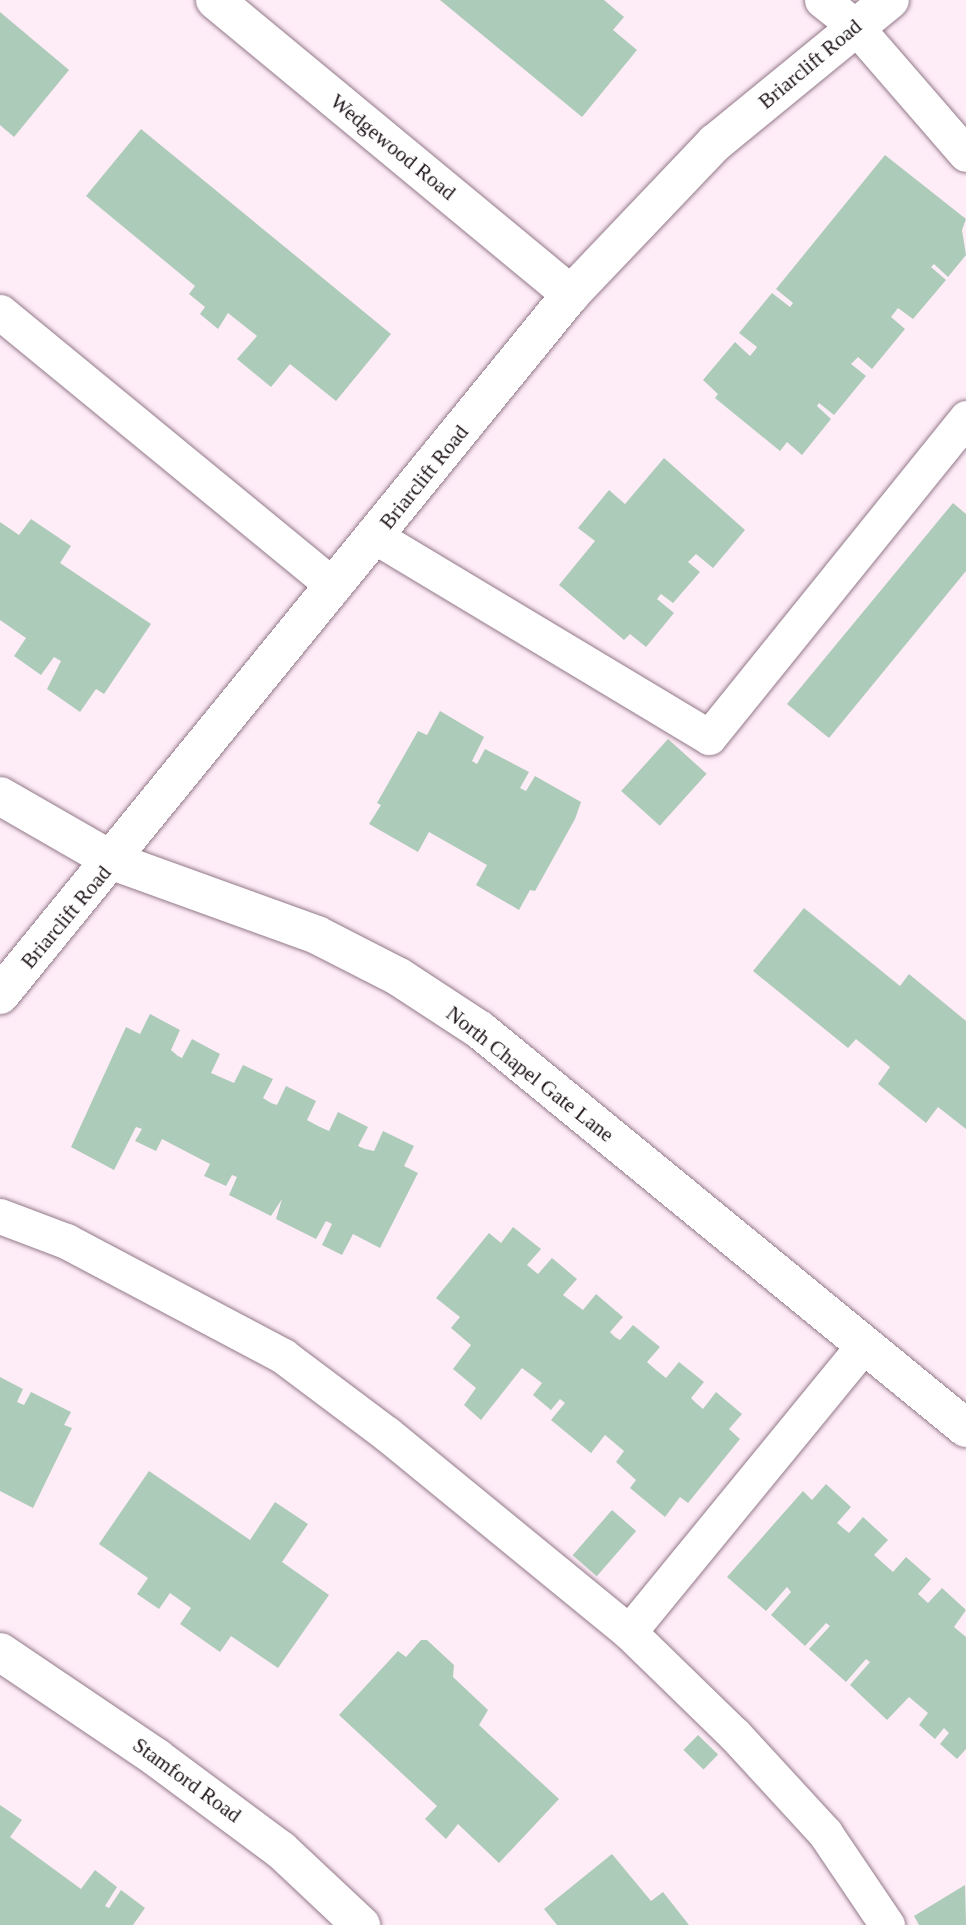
<!DOCTYPE html>
<style>
body{margin:0}
#map{position:relative;width:966px;height:1925px;overflow:hidden;background:#feecf7;font-family:Georgia,serif}
div>[style]{position:absolute}
[style*='--x']{left:calc(var(--x)*1px);top:calc(var(--y)*1px);width:calc(var(--w)*1px);rotate:calc(var(--a)*1deg)}
.building>*{inset:0;background:#adcbb9;transform-origin:0 0}
.roads{filter:drop-shadow(0 0 2px #937989) drop-shadow(0 0 2px #937989)}
.service>*{height:35px;margin:-17.5px;padding:0 17.5px;transform-origin:17.5px;border-radius:17.5px;background:#fff}
.minor>*{height:38px;margin:-19px;padding:0 19px;transform-origin:19px;border-radius:19px;background:#fff}
.tertiary>*{height:38px;margin:-19px;padding:0 19px;transform-origin:19px;border-radius:19px;background:#fff}
span{translate:-50% -50%;white-space:nowrap;text-align:center;line-height:1.15;-webkit-text-stroke:7px #fff;paint-order:stroke}
.street-label{font-size:21px;color:#1e141a}
</style>
<div id="map">
<div class="building">
<i style="clip-path:polygon(440px 0,604px 0,624px 17px,613px 30px,637px 50px,582px 117px)"></i>
<i style="clip-path:polygon(0 12px,69px 70px,14px 137px,0 125px)"></i>
<i style="clip-path:polygon(141px 129px,391px 334px,336px 401px,290px 364px,271px 387px,237px 359px,257px 336px,228px 313px,218px 329px,200px 314px,205px 307px,189px 294px,195px 286px,86px 196px)"></i>
<i style="clip-path:polygon(885px 155px,966px 219px,962px 230px,966px 255px,948px 277px,934px 264px,931px 267px,946px 280px,913px 319px,898px 308px,891px 317px,905px 329px,872px 369px,858px 357px,851px 364px,866px 376px,834px 415px,819px 403px,817px 406px,831px 419px,802px 455px,787px 442px,780px 451px,715px 398px,718px 394px,703px 380px,735px 342px,750px 356px,755px 350px,757px 347px,739px 333px,772px 293px,790px 307px,793px 303px,776px 289px)"></i>
<i style="clip-path:polygon(664px 458px,745px 530px,713px 568px,696px 554px,688px 562px,700px 572px,673px 603px,661px 594px,657px 599px,674px 613px,646px 647px,630px 634px,624px 640px,559px 585px,595px 541px,578px 528px,609px 490px,625px 504px)"></i>
<i style="clip-path:polygon(953px 503px,966px 514px,966px 571px,829px 738px,787px 704px)"></i>
<i style="clip-path:polygon(31px 519px,71px 546px,60px 563px,151px 624px,104px 694px,96px 689px,80px 712px,47px 689px,61px 661px,54px 657px,41px 675px,14px 656px,26px 638px,0 620px,0 522px,19px 535px)"></i>
<i style="clip-path:polygon(440px 711px,484px 737px,472px 761px,477px 764px,485px 749px,529px 772px,520px 788px,526px 791px,535px 776px,581px 802px,575px 819px,535px 891px,530px 890px,519px 910px,476px 885px,487px 865px,429px 832px,418px 852px,369px 824px,381px 805px,377px 803px,418px 731px,427px 735px)"></i>
<i style="left:668px;top:739px;width:52px;height:70px;rotate:42deg"></i>
<i style="clip-path:polygon(804px 908px,900px 986px,909px 974px,966px 1021px,966px 1129px,938px 1107px,926px 1123px,878px 1084px,890px 1067px,856px 1039px,848px 1048px,753px 971px)"></i>
<i style="clip-path:polygon(150px 1014px,180px 1030px,171px 1050px,178px 1056px,182px 1058px,192px 1039px,220px 1054px,211px 1073px,234px 1083px,243px 1065px,273px 1079px,263px 1098px,271px 1103px,277px 1105px,286px 1086px,316px 1101px,307px 1120px,318px 1126px,329px 1131px,338px 1112px,368px 1127px,358px 1146px,365px 1149px,374px 1151px,383px 1131px,414px 1146px,404px 1166px,418px 1173px,380px 1248px,353px 1234px,342px 1255px,322px 1245px,332px 1224px,326px 1221px,316px 1239px,276px 1219px,282px 1199px,271px 1216px,229px 1195px,237px 1177px,232px 1175px,226px 1186px,204px 1176px,210px 1164px,162px 1139px,156px 1151px,135px 1141px,142px 1129px,136px 1127px,114px 1170px,71px 1147px,126px 1027px,140px 1034px)"></i>
<i style="clip-path:polygon(513px 1227px,541px 1249px,527px 1265px,538px 1274px,552px 1258px,577px 1279px,563px 1295px,583px 1310px,596px 1294px,623px 1317px,610px 1332px,615px 1337px,620px 1340px,633px 1325px,660px 1347px,647px 1362px,656px 1370px,666px 1378px,679px 1362px,704px 1382px,691px 1398px,696px 1403px,703px 1409px,716px 1392px,742px 1414px,729px 1429px,740px 1439px,688px 1503px,680px 1497px,665px 1517px,630px 1488px,636px 1480px,616px 1462px,624px 1451px,605px 1435px,591px 1453px,551px 1420px,565px 1403px,560px 1399px,551px 1410px,533px 1395px,542px 1383px,522px 1368px,481px 1420px,464px 1405px,476px 1388px,453px 1369px,471px 1345px,451px 1328px,460px 1317px,436px 1298px,489px 1233px,501px 1243px)"></i>
<i style="clip-path:polygon(0 1377px,23px 1389px,17px 1402px,24px 1405px,31px 1392px,71px 1412px,64px 1425px,72px 1428px,33px 1508px,0 1491px)"></i>
<i style="clip-path:polygon(149px 1471px,250px 1540px,275px 1502px,308px 1524px,282px 1562px,329px 1595px,278px 1668px,231px 1636px,220px 1652px,180px 1624px,191px 1608px,170px 1593px,159px 1609px,137px 1594px,148px 1578px,99px 1544px)"></i>
<i style="clip-path:polygon(826px 1484px,851px 1507px,837px 1523px,849px 1533px,863px 1517px,888px 1540px,874px 1555px,893px 1572px,906px 1557px,931px 1579px,918px 1594px,928px 1603px,942px 1588px,966px 1610px,954px 1627px,966px 1637px,966px 1749px,957px 1759px,940px 1744px,949px 1733px,944px 1728px,935px 1739px,919px 1725px,928px 1713px,909px 1697px,887px 1720px,850px 1685px,870px 1662px,866px 1659px,846px 1682px,809px 1649px,830px 1626px,826px 1623px,805px 1646px,771px 1615px,791px 1592px,787px 1587px,766px 1611px,727px 1577px,803px 1491px,812px 1500px)"></i>
<i style="left:612px;top:1510px;width:32px;height:60px;rotate:41deg"></i>
<i style="clip-path:polygon(421px 1640px,427px 1640px,454px 1665px,453px 1677px,488px 1710px,479px 1725px,559px 1799px,499px 1863px,458px 1824px,446px 1839px,425px 1819px,437px 1806px,339px 1715px,398px 1651px,406px 1657px)"></i>
<i style="left:698px;top:1735px;width:28px;height:21px;rotate:44deg"></i>
<i style="clip-path:polygon(0 1805px,22px 1820px,10px 1837px,81px 1889px,95px 1870px,117px 1887px,105px 1906px,109px 1908px,121px 1890px,145px 1908px,133px 1925px,0 1925px)"></i>
<i style="clip-path:polygon(612px 1854px,651px 1901px,663px 1892px,689px 1925px,557px 1925px,544px 1909px)"></i>
<i style="clip-path:polygon(965px 1885px,966px 1925px,919px 1925px,914px 1916px)"></i>
</div>
<div class="roads">
<div class="service">
<i style="--x:822;--y:0;--w:42;--a:38.2"></i>
<i style="--x:855;--y:26;--w:169;--a:49.1"></i>
<i style="--x:0;--y:312;--w:432;--a:39.4"></i>
<i style="--x:376;--y:537;--w:388;--a:31"></i>
<i style="--x:709;--y:737;--w:410;--a:-51.1"></i>
<i style="--x:0;--y:1216;--w:71;--a:20.7"></i>
<i style="--x:66;--y:1241;--w:246;--a:27.9"></i>
<i style="--x:283;--y:1356;--w:130;--a:36.9"></i>
<i style="--x:387;--y:1434;--w:313;--a:39.3"></i>
<i style="--x:629;--y:1632;--w:148;--a:44.2"></i>
<i style="--x:735;--y:1735;--w:133;--a:47.4"></i>
<i style="--x:825;--y:1833;--w:111;--a:56"></i>
<i style="--x:629;--y:1632;--w:370;--a:-50.7"></i>
</div>
<div class="minor">
<i style="--x:215;--y:0;--w:462;--a:39.6"></i>
<i style="--x:0;--y:796;--w:130;--a:29.9"></i>
<i style="--x:113;--y:861;--w:217;--a:19.9"></i>
<i style="--x:317;--y:935;--w:92;--a:27.1"></i>
<i style="--x:399;--y:977;--w:97;--a:33.2"></i>
<i style="--x:480;--y:1030;--w:628;--a:39.32"></i>
<i style="--x:0;--y:1652;--w:189;--a:34"></i>
<i style="--x:157;--y:1758;--w:154;--a:36.6"></i>
<i style="--x:281;--y:1850;--w:110;--a:43.2"></i>
</div>
<div class="tertiary">
<i style="--x:0;--y:995;--w:904;--a:-50.84"></i>
<i style="--x:571;--y:294;--w:209;--a:-46.4"></i>
<i style="--x:715;--y:143;--w:226;--a:-39.3"></i>
</div>
</div>
<div class="street-label">
<span style="left:810px;top:64px;rotate:-40deg">Briarclift Road</span>
<span style="left:393px;top:147px;rotate:39deg">Wedgewood Road</span>
<span style="left:424px;top:477px;rotate:-51deg">Briarclift Road</span>
<span style="left:66px;top:917px;rotate:-50deg">Briarclift Road</span>
<span style="left:530px;top:1074px;rotate:38deg">North Chapel Gate Lane</span>
<span style="left:187px;top:1780px;rotate:36deg">Stamford Road</span>
</div>
</div>
